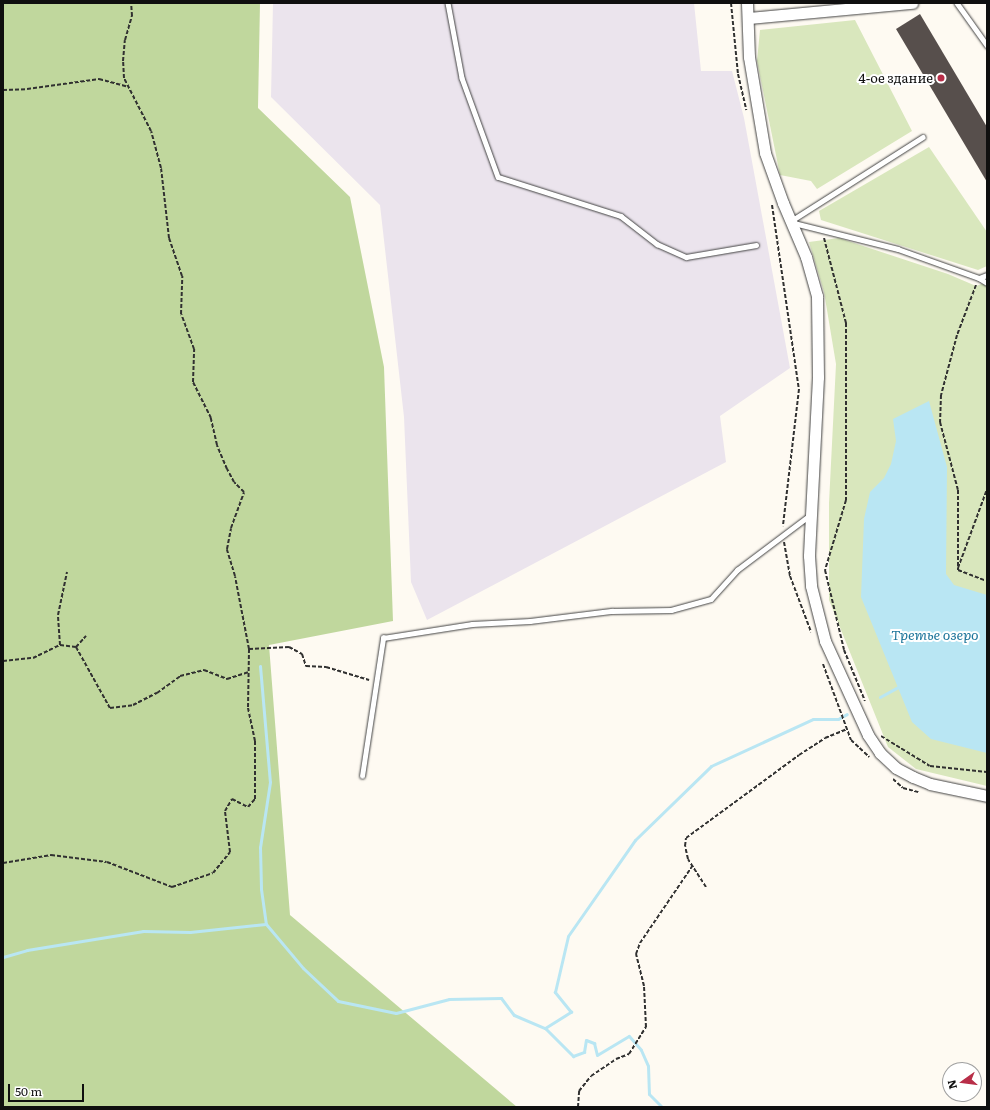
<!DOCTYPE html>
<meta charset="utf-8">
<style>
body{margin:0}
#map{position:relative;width:990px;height:1110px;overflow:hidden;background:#fefaf2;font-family:Literata,serif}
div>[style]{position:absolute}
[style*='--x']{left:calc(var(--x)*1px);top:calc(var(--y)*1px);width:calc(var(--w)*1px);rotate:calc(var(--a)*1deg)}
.industrial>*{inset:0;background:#ebe4ed}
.green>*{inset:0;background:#d9e7bd}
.forest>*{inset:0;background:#c0d79d}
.water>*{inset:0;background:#b9e6f3}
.stream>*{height:3px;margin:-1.5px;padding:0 1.5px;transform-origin:1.5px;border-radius:1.5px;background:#b9e6f3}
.building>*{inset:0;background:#574f4c}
.path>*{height:2px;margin-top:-1px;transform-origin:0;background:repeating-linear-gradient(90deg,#313131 0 4px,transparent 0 6px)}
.roads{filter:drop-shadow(0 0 1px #424242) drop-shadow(0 0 1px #424242)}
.service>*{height:4.5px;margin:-2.25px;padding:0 2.25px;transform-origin:2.25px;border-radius:2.25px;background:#fff}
.tertiary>*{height:11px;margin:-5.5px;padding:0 5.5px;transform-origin:5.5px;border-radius:5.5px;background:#fff}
.dots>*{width:11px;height:11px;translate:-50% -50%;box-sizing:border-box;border:2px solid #fff;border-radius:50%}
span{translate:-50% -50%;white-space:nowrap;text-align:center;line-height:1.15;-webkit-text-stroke:4px #fff;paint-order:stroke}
.poi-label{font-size:13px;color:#0f0f0f}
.right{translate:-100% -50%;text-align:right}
.water-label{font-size:14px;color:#1e769b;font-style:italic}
.frame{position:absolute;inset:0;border:4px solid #0f0f0f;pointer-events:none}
.north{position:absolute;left:942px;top:1062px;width:40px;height:40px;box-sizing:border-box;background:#fff;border:1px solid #9f9f9f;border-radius:50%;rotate:256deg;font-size:11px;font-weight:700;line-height:16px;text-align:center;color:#0f0f0f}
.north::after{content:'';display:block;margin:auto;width:14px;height:18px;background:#b82e48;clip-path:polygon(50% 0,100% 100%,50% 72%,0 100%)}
.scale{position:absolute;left:8px;top:1084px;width:76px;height:18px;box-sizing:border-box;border:2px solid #0f0f0f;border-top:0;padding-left:5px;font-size:12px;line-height:14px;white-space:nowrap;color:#0f0f0f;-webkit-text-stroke:3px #fff;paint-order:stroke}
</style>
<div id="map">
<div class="industrial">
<i style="clip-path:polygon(273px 3px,694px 3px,701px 71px,732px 71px,744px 118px,790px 368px,720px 416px,726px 462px,427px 620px,411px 582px,404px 417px,380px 205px,271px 97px)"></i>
</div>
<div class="green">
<i style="clip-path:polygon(855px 20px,912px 131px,817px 189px,811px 181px,780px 175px,757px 61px,760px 30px)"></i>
<i style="clip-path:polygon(929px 147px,987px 232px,987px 266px,978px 270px,821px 220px,819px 211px)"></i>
<i style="clip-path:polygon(839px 238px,948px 274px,976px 286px,987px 282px,987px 786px,916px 769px,888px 747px,829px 600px,829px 503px,836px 364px,824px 292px,809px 242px)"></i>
</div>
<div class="forest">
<i style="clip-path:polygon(3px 3px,260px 3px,258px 108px,350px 197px,384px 367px,393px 621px,269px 645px,290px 915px,517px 1107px,3px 1107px)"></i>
</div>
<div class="water">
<i style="clip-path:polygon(929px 401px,947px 467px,946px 574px,954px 585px,987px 595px,987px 753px,931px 739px,912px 722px,861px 597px,864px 519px,870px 492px,884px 478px,891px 464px,896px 441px,893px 419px)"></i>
</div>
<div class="stream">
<i style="--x:260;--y:666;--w:116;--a:85.1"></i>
<i style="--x:270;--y:782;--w:66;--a:98.7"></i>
<i style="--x:260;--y:847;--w:42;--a:88.6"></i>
<i style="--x:261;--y:889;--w:35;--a:82"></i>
<i style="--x:880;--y:697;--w:21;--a:-29"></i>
<i style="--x:3;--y:957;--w:25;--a:-16"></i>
<i style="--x:27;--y:950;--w:118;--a:-9.3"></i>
<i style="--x:143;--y:931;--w:47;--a:1.2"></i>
<i style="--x:190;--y:932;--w:76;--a:-6"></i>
<i style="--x:266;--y:924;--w:57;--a:49.9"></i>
<i style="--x:303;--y:968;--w:48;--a:43.3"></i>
<i style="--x:338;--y:1001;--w:59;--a:11.7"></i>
<i style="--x:396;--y:1013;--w:55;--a:-14.8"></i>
<i style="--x:449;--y:999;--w:52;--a:-1.1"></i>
<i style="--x:501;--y:998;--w:21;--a:53"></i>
<i style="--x:514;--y:1015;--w:34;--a:23"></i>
<i style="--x:545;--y:1028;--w:31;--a:-32"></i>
<i style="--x:571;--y:1012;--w:26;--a:-129"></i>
<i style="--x:555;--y:992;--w:57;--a:-76.9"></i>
<i style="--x:568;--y:936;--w:117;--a:-55.1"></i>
<i style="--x:635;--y:840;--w:106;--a:-44.2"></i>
<i style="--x:711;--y:766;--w:112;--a:-24.7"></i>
<i style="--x:813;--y:719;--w:25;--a:0"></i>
<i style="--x:838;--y:719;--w:10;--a:-29"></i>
<i style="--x:545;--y:1028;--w:40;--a:45"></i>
<i style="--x:573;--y:1056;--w:12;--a:-20"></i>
<i style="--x:584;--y:1052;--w:12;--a:-81"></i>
<i style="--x:586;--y:1040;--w:9;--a:21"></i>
<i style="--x:594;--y:1043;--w:12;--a:76"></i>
<i style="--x:597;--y:1055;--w:37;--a:-31"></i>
<i style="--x:629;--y:1036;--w:18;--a:49"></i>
<i style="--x:641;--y:1050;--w:17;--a:66"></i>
<i style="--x:648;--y:1066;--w:28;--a:88"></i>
<i style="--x:649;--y:1094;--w:18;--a:45"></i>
</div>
<div class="building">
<i style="clip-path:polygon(920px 14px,987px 127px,987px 182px,896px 29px)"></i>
</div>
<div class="path">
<i style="--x:731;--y:3;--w:71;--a:84.4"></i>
<i style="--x:738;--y:74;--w:37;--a:77"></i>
<i style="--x:3;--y:90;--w:24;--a:-2"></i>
<i style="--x:27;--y:89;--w:73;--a:-7.9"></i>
<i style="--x:99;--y:79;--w:28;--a:15"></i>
<i style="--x:772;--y:205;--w:186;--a:81.7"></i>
<i style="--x:799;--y:389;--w:138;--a:96.7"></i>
<i style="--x:824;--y:238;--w:88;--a:75.5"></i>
<i style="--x:846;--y:323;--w:177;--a:90"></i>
<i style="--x:846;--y:500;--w:73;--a:106.7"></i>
<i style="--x:825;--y:570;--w:82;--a:76.6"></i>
<i style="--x:844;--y:650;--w:55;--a:67.6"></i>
<i style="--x:976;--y:285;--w:53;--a:110.8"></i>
<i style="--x:957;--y:335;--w:62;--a:104.9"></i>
<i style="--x:941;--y:395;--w:27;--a:92"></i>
<i style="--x:940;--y:422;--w:70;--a:75.2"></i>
<i style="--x:958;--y:490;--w:80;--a:90"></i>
<i style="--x:958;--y:570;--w:31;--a:21"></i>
<i style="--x:784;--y:542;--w:35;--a:80"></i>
<i style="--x:790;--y:576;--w:60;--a:69.4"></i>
<i style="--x:958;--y:568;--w:84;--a:-69.8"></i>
<i style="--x:60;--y:645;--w:30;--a:-94"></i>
<i style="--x:58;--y:615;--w:44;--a:-78.2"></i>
<i style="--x:76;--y:647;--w:15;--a:-48"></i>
<i style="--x:249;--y:649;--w:40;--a:-2.9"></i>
<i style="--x:289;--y:647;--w:15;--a:28"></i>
<i style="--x:302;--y:654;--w:13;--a:72"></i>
<i style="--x:306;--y:666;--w:20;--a:3"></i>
<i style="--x:326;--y:667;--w:45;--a:16.8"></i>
<i style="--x:3;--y:661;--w:30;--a:-6"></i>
<i style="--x:33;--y:658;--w:30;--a:-26"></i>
<i style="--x:60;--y:645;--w:16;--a:7"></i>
<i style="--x:76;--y:647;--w:70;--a:60.9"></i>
<i style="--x:110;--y:708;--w:23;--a:-7"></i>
<i style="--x:133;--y:705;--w:27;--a:-27"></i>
<i style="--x:157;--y:693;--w:29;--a:-36"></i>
<i style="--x:180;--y:676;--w:25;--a:-14"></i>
<i style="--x:204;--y:670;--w:25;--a:21"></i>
<i style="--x:227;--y:679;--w:22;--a:-18"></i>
<i style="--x:823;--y:664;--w:81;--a:69.8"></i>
<i style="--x:851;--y:740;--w:25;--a:43"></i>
<i style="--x:881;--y:736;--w:57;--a:31.5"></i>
<i style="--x:930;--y:766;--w:57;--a:6"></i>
<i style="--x:893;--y:779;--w:13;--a:42"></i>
<i style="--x:903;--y:788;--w:16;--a:15"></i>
<i style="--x:3;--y:863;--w:49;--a:-9.5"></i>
<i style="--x:51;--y:855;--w:56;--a:7.1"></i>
<i style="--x:107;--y:862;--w:70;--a:21"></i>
<i style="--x:172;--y:887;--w:43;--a:-18.9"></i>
<i style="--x:213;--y:873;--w:27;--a:-51"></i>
<i style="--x:230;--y:852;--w:41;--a:-97"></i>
<i style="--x:225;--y:811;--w:14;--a:-60"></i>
<i style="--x:232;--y:799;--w:18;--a:27"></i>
<i style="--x:248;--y:807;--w:11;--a:-49"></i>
<i style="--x:255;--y:799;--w:58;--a:-90"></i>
<i style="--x:255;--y:741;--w:35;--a:-102"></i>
<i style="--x:248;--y:707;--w:58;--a:-89"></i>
<i style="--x:249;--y:649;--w:74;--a:-100.9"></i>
<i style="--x:235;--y:576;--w:28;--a:-107"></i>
<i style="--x:227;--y:549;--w:21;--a:-79"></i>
<i style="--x:231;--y:528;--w:38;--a:-70"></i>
<i style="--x:244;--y:492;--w:14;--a:-135"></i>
<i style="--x:234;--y:482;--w:15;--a:-118"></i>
<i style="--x:227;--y:469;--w:26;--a:-113"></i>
<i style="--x:217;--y:445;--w:28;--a:-103"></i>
<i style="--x:211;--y:418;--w:40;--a:-116.6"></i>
<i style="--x:193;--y:382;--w:33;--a:-88"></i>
<i style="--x:194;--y:349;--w:37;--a:-110"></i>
<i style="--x:181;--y:314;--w:38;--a:-88"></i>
<i style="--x:182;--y:276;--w:40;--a:-108.9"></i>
<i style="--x:169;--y:238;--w:70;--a:-96.5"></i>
<i style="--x:161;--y:168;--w:38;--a:-105"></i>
<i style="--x:151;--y:131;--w:59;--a:-117"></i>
<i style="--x:124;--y:78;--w:17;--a:-93"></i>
<i style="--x:123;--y:61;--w:21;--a:-85"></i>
<i style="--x:125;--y:40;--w:25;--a:-74"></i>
<i style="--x:132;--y:16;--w:13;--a:-94"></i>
<i style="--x:706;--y:887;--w:33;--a:-123"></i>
<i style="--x:688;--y:859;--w:13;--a:-103"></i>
<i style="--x:685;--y:846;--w:8;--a:-83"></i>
<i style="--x:686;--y:838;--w:140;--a:-36.3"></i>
<i style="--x:799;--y:755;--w:31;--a:-33"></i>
<i style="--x:825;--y:738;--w:24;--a:-22"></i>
<i style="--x:578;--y:1107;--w:16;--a:-86"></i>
<i style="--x:579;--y:1091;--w:19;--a:-51"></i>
<i style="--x:591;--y:1076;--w:30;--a:-34"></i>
<i style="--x:616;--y:1059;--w:14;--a:-21"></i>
<i style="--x:629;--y:1054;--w:32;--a:-58"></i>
<i style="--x:646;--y:1027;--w:41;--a:-92.8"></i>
<i style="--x:644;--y:986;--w:33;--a:-104"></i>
<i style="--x:636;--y:954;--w:12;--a:-70"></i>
<i style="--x:640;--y:943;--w:94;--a:-55.8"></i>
</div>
<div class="roads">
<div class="service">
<i style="--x:448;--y:3;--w:76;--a:79.4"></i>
<i style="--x:462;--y:78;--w:105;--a:70"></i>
<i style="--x:498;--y:177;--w:129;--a:17.6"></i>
<i style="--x:621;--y:216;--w:46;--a:37.9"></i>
<i style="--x:657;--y:244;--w:32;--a:24"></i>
<i style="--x:686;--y:257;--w:71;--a:-9.7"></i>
<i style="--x:957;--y:3;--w:52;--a:54.5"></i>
<i style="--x:791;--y:221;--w:156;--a:-32.5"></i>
<i style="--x:794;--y:223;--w:107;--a:14"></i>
<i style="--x:898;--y:249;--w:86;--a:19.7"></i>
<i style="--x:979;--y:278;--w:9;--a:-21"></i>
<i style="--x:979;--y:278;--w:9;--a:32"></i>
<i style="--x:362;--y:776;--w:140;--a:-81.3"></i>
<i style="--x:383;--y:638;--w:90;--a:-8.9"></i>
<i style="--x:472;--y:624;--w:58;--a:-3"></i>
<i style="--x:530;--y:621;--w:83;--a:-7"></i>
<i style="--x:612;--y:611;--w:59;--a:-1"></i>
<i style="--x:671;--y:610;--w:41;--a:-15.4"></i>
<i style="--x:711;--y:599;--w:39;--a:-48"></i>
<i style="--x:737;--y:570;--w:91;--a:-37"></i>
</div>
<div class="tertiary">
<i style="--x:747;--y:3;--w:54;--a:87.9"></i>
<i style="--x:749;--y:57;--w:97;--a:80.5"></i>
<i style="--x:765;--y:153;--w:53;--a:70.2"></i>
<i style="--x:783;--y:203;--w:59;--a:66.9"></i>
<i style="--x:806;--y:257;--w:41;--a:74.2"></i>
<i style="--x:817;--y:296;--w:81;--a:89.3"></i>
<i style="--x:818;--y:377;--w:179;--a:92.9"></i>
<i style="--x:809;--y:556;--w:30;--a:86"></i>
<i style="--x:811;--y:586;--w:57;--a:75.7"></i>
<i style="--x:825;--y:641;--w:103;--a:65.4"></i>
<i style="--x:868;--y:735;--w:22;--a:56"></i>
<i style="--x:880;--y:753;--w:22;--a:43"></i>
<i style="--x:896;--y:768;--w:19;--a:28"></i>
<i style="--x:913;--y:777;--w:18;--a:22"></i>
<i style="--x:930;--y:784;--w:58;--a:11.9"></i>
<i style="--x:749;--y:18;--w:164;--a:-5.3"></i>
</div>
</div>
<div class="dots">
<i style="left:941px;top:78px;background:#b82e48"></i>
</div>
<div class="poi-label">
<span class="right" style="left:933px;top:78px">4-ое здание</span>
</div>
<div class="water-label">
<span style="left:935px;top:634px">Третье озеро</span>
</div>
<div class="frame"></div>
<div class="north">N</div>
<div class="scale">50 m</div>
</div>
